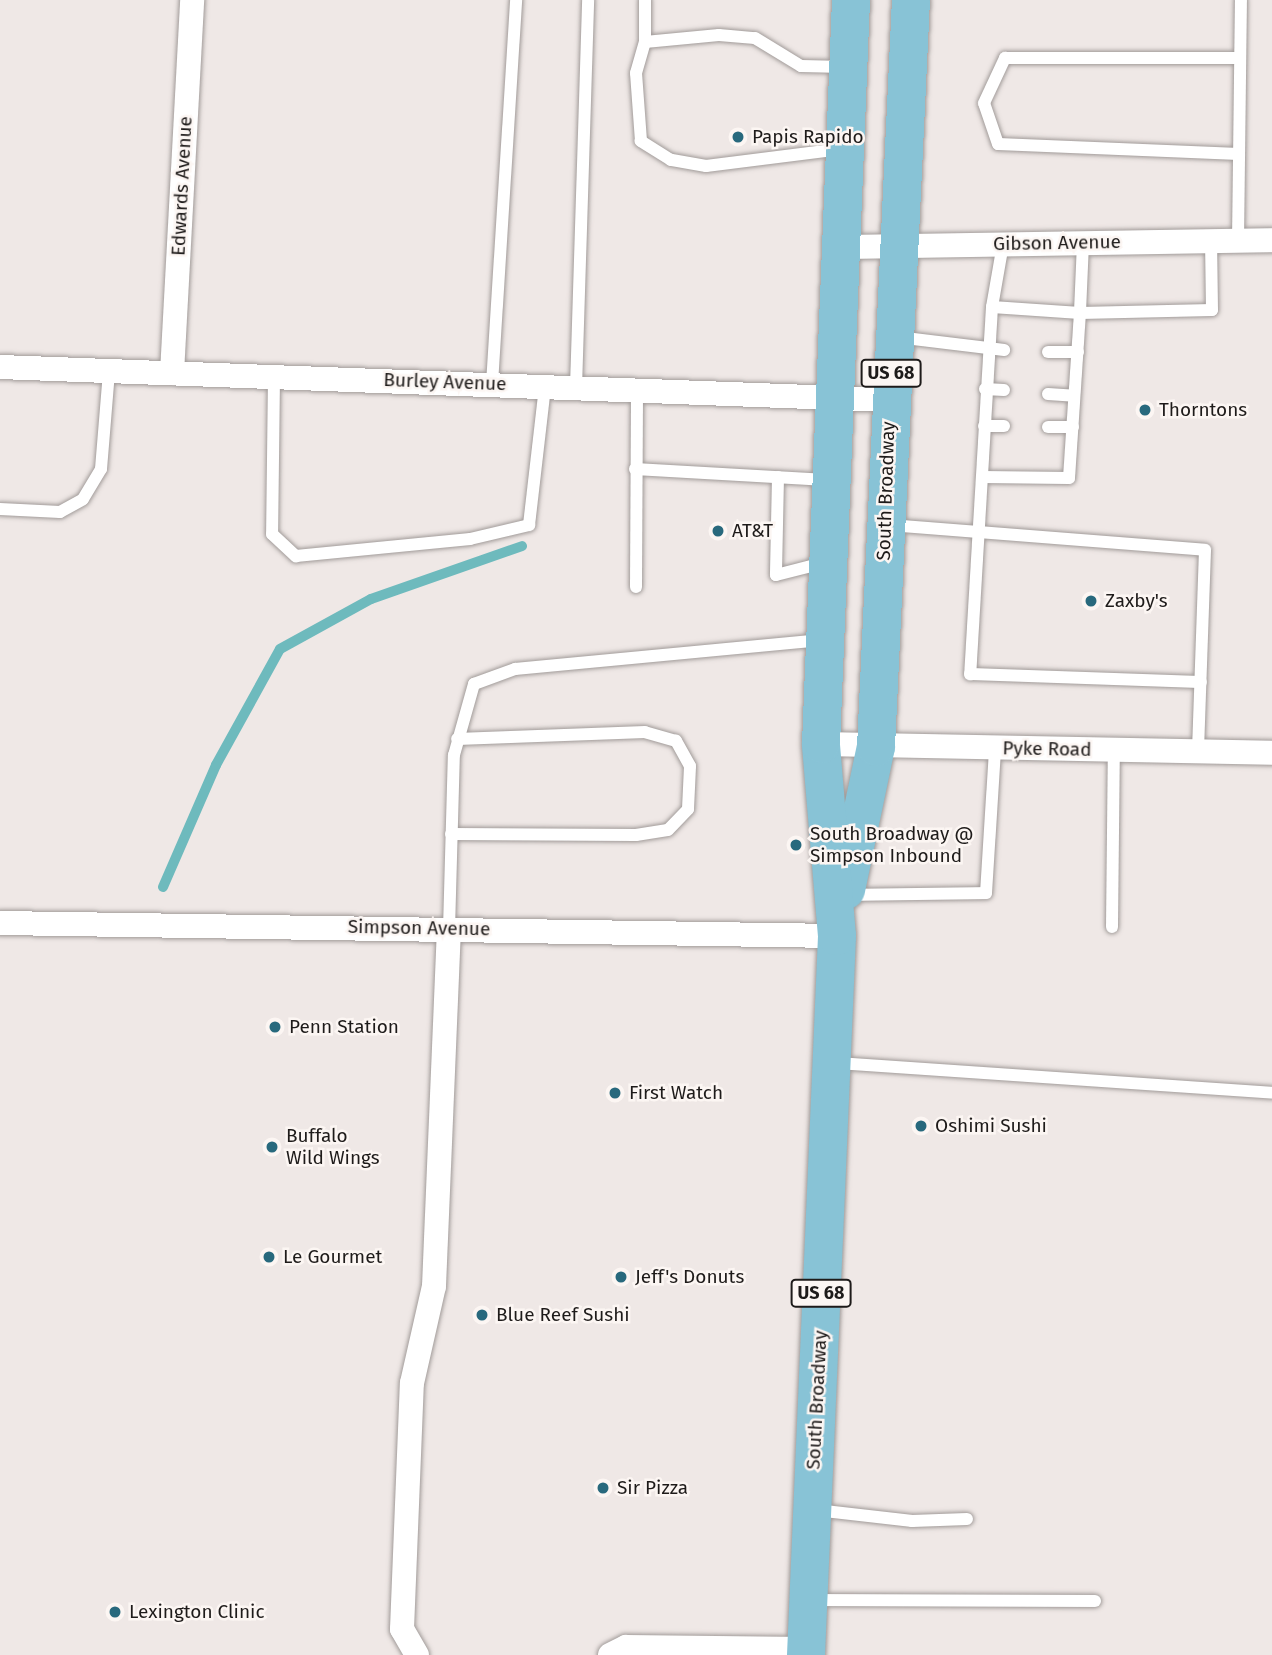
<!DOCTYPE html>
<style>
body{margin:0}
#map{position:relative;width:1272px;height:1655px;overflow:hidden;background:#efe8e6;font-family:"Fira Sans",sans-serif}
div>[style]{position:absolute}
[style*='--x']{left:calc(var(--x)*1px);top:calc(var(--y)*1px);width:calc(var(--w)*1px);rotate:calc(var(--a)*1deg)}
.stream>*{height:10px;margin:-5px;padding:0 5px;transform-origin:5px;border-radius:5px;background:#6ebabd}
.roads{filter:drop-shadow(0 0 2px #a19b99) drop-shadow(0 0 2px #a19b99)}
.service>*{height:12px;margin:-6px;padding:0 6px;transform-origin:6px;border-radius:6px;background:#fff}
.minor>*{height:24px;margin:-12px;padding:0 12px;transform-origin:12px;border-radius:12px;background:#fff}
.primary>*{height:38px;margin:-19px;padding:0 19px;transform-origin:19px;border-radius:19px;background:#88c3d6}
.dots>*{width:19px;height:19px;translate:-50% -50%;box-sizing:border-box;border:4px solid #fcf6f3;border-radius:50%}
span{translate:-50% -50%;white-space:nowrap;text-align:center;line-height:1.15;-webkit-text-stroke:5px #fcf6f3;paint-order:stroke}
.shield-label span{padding:2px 5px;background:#fcf6f3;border:2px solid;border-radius:5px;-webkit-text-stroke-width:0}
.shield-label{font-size:18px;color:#1e1b1a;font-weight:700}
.poi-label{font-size:19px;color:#1e1b1a}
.left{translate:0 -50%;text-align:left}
.street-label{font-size:19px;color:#1e1b1a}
</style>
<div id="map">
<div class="stream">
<i style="--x:163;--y:887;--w:133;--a:-66.5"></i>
<i style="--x:216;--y:765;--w:132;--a:-61.1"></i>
<i style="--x:280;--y:649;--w:104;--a:-28.8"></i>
<i style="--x:371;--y:599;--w:160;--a:-19.3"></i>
</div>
<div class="roads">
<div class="service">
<i style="--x:645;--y:42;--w:42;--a:-90"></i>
<i style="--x:841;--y:149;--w:136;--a:172.8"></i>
<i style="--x:706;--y:166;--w:36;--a:-170"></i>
<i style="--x:671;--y:160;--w:36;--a:-148"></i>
<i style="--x:641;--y:141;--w:68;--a:-94.2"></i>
<i style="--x:636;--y:73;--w:32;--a:-74"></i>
<i style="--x:645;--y:42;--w:74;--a:-5.4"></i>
<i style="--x:719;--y:35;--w:36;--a:5"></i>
<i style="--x:755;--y:38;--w:54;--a:31.3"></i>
<i style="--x:801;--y:66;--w:44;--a:1.3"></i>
<i style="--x:1239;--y:154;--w:241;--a:-177.6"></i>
<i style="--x:998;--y:144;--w:43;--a:-108.9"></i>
<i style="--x:984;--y:103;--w:50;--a:-65"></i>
<i style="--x:1005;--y:58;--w:235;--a:0"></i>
<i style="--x:1238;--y:241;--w:241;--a:-89.3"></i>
<i style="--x:1083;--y:243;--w:70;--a:92.5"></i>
<i style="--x:1080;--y:313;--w:132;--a:-1.3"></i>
<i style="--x:1212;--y:310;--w:70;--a:-90.8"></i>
<i style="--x:992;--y:307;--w:368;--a:93.4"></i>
<i style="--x:970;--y:674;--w:231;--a:2"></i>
<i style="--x:897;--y:337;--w:108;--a:6.9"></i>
<i style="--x:1048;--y:352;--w:30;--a:0"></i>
<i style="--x:274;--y:377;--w:157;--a:90.7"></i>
<i style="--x:272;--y:534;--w:33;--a:43"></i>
<i style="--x:296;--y:556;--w:175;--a:-5.6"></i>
<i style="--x:470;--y:539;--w:61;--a:-13.3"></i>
<i style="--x:529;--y:525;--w:140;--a:-83.4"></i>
<i style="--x:492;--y:384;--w:385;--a:-86.4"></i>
<i style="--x:576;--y:387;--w:387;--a:-88.2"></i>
<i style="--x:985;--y:389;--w:19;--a:3"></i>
<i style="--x:1048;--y:394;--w:26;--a:4"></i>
<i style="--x:984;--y:426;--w:20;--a:0"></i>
<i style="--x:1048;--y:427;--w:25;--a:0"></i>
<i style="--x:635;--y:469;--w:192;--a:3.3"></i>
<i style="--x:778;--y:477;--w:98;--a:91.2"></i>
<i style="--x:776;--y:575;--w:49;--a:-14.3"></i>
<i style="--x:982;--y:477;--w:87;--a:0.7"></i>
<i style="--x:1069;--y:478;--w:165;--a:-86.2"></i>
<i style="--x:1080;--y:313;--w:88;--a:-176.1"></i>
<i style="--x:992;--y:307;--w:64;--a:-80.1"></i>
<i style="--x:0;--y:509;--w:60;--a:2.9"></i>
<i style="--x:60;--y:512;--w:26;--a:-29"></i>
<i style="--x:83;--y:499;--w:35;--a:-59"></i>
<i style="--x:101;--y:469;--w:98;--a:-85.3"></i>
<i style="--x:889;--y:525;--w:317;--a:4.5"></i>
<i style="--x:1205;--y:550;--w:201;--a:92"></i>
<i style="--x:636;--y:587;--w:198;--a:-89.7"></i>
<i style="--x:451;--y:834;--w:185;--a:0.3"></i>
<i style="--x:636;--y:835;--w:32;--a:-9"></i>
<i style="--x:668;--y:830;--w:29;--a:-46"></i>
<i style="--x:688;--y:809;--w:43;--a:-87.3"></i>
<i style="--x:690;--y:766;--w:29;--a:-119"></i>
<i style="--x:676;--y:741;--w:32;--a:-164"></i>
<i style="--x:645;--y:732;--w:188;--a:177.9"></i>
<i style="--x:848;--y:895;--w:138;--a:-0.8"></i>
<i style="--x:986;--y:893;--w:145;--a:-86.4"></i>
<i style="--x:1112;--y:927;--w:177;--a:-89.4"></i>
<i style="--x:449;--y:929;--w:174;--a:-88.4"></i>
<i style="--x:454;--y:755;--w:74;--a:-74.3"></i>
<i style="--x:474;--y:684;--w:44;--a:-20.1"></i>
<i style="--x:515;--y:669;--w:308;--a:-5.4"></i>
<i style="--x:836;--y:1063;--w:437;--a:3.9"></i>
<i style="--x:816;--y:1510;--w:97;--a:6.5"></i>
<i style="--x:912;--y:1521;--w:55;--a:-2.1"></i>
<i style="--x:812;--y:1600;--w:283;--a:0.2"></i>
</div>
<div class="minor">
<i style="--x:842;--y:247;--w:430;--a:-0.9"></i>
<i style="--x:0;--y:367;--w:891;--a:2.12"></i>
<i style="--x:172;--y:373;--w:374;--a:-86.9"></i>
<i style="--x:821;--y:744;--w:451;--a:1.1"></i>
<i style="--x:0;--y:923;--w:837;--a:0.89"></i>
<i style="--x:417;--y:1655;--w:30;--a:-120"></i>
<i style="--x:402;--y:1629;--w:246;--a:-87.7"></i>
<i style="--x:412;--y:1383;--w:99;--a:-77.2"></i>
<i style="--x:434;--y:1286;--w:357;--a:-87.6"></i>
<i style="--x:610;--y:1655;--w:18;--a:-27"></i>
<i style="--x:626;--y:1647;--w:180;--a:0.6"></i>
</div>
<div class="primary">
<i style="--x:846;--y:890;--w:146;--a:-78.2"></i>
<i style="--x:876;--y:747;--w:748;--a:-87.32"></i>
<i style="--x:806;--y:1655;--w:720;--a:-87.53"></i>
<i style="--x:837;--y:936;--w:193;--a:-94.8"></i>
<i style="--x:821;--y:744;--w:745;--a:-87.69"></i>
</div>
</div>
<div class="dots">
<i style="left:738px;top:137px;background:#28697d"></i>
<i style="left:1145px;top:410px;background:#28697d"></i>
<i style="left:718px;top:531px;background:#28697d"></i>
<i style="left:1091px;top:601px;background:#28697d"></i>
<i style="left:796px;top:845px;background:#28697d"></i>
<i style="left:275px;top:1027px;background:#28697d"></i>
<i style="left:615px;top:1093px;background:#28697d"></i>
<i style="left:921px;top:1126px;background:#28697d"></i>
<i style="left:272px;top:1147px;background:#28697d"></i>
<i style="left:269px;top:1257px;background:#28697d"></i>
<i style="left:621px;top:1277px;background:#28697d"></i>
<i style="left:482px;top:1315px;background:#28697d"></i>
<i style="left:603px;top:1488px;background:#28697d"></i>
<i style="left:115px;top:1612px;background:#28697d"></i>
</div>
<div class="shield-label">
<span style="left:891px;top:373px">US 68</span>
<span style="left:821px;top:1293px">US 68</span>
</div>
<div class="poi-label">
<span class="left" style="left:752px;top:137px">Papis Rapido</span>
<span class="left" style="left:1159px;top:410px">Thorntons</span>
<span class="left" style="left:732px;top:531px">AT&amp;T</span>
<span class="left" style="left:1105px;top:601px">Zaxby's</span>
<span class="left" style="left:810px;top:845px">South Broadway @<br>Simpson Inbound</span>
<span class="left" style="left:289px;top:1027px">Penn Station</span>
<span class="left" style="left:629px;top:1093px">First Watch</span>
<span class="left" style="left:935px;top:1126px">Oshimi Sushi</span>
<span class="left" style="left:286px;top:1147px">Buffalo<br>Wild Wings</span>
<span class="left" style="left:283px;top:1257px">Le Gourmet</span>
<span class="left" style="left:635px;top:1277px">Jeff's Donuts</span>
<span class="left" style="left:496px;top:1315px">Blue Reef Sushi</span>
<span class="left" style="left:617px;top:1488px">Sir Pizza</span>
<span class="left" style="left:129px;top:1612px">Lexington Clinic</span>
</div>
<div class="street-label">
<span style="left:182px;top:186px;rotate:-87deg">Edwards Avenue</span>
<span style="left:1057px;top:243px;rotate:-1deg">Gibson Avenue</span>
<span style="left:445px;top:382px;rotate:2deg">Burley Avenue</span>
<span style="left:886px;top:491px;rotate:-88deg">South Broadway</span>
<span style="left:1047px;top:749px;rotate:1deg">Pyke Road</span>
<span style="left:419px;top:928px;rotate:1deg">Simpson Avenue</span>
<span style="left:817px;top:1400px;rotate:-87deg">South Broadway</span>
</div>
</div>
